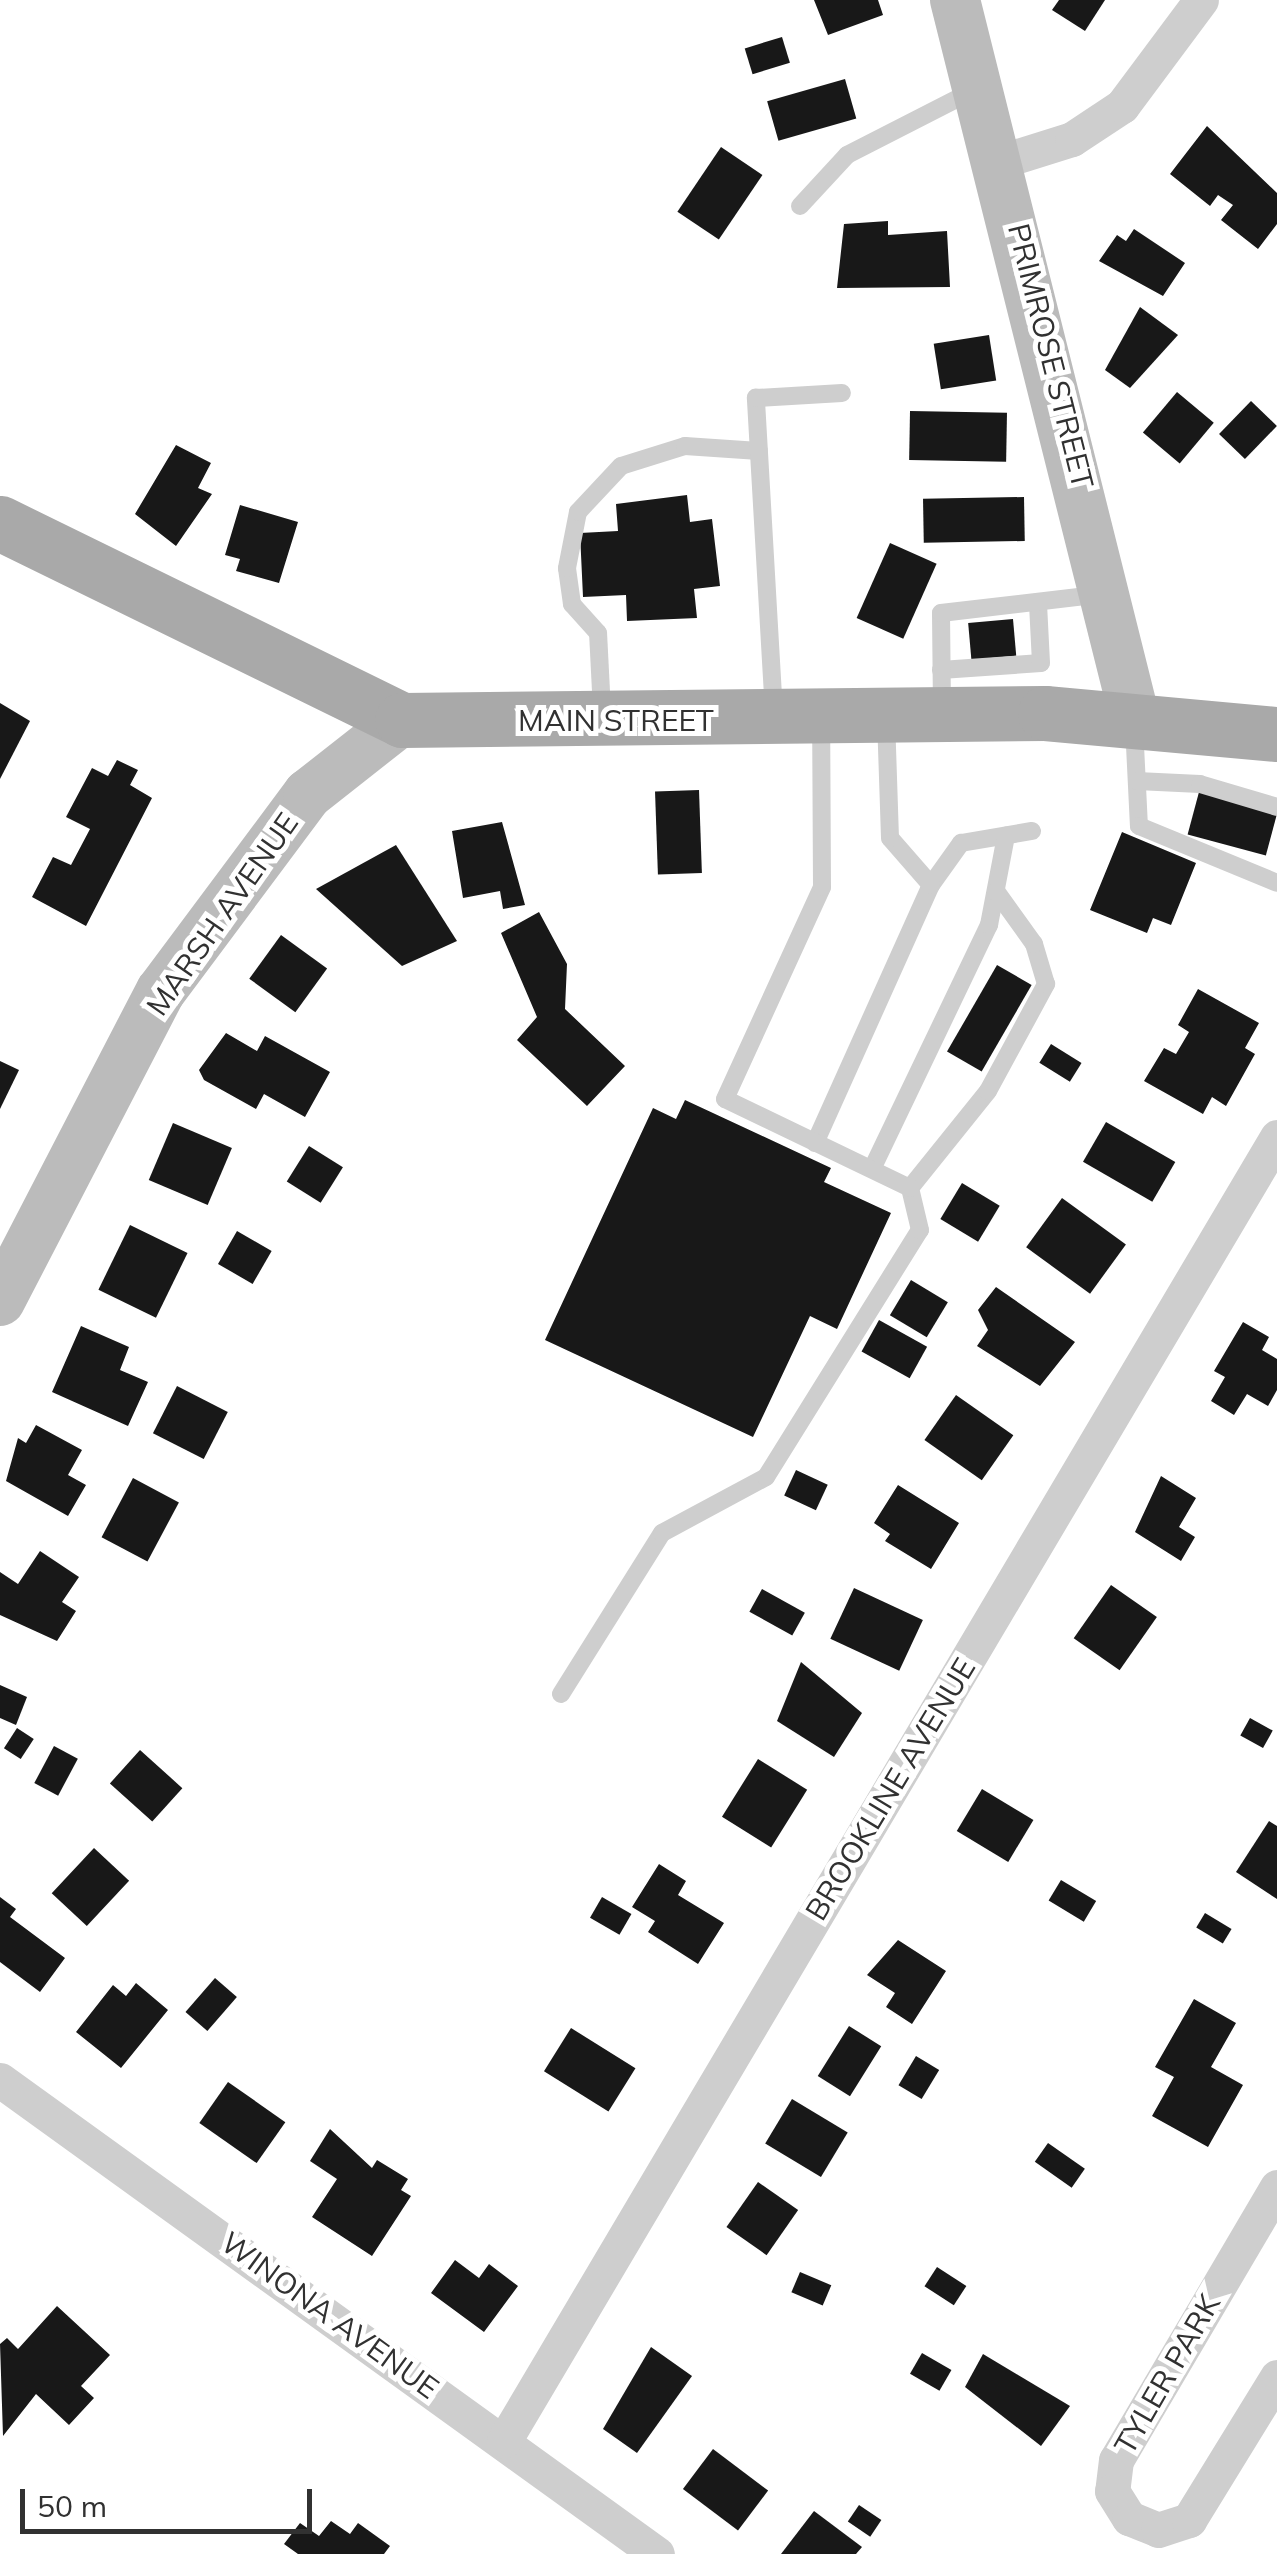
<!DOCTYPE html>
<style>
body{margin:0}
#map{position:relative;width:1277px;height:2554px;overflow:hidden;background:#fff;font-family:Mulish,sans-serif}
div>[style]{position:absolute}
[style*='--x']{left:calc(var(--x)*1px);top:calc(var(--y)*1px);width:calc(var(--w)*1px);rotate:calc(var(--a)*1deg)}
.building>*{inset:0;background:#181818;transform-origin:0 0}
.lane>*{height:18px;margin:-9px;padding:0 9px;transform-origin:9px;border-radius:9px;background:#cecece}
.street>*{height:35px;margin:-17.5px;padding:0 17.5px;transform-origin:17.5px;border-radius:17.5px;background:#cecece}
.secondary>*{height:50px;margin:-25px;padding:0 25px;transform-origin:25px;border-radius:25px;background:#bbb}
.primary>*{height:55px;margin:-27.5px;padding:0 27.5px;transform-origin:27.5px;border-radius:27.5px;background:#a9a9a9}
span{translate:-50% -50%;white-space:nowrap;text-align:center;line-height:1.15;-webkit-text-stroke:10px #fff;paint-order:stroke}
.street-label{font-size:30px;color:#313131}
.scale{position:absolute;left:20px;top:2489px;width:292px;height:45px;box-sizing:border-box;border:5px solid #313131;border-top:0;padding-left:12px;font-size:30px;line-height:35px;white-space:nowrap;color:#313131;-webkit-text-stroke:8px #fff;paint-order:stroke}
</style>
<div id="map">
<div class="building">
<i style="clip-path:polygon(814px 0,878px 0,883px 15px,828px 35px)"></i>
<i style="clip-path:polygon(1059px 0,1105px 0,1085px 31px,1052px 10px)"></i>
<i style="left:782px;top:37px;width:27px;height:39px;rotate:73deg"></i>
<i style="left:845px;top:79px;width:41px;height:81px;rotate:74deg"></i>
<i style="clip-path:polygon(1207px 126px,1277px 193px,1277px 224px,1258px 249px,1221px 220px,1233px 205px,1218px 195px,1210px 206px,1170px 174px)"></i>
<i style="left:721px;top:147px;width:50px;height:78px;rotate:34deg"></i>
<i style="clip-path:polygon(888px 221px,888px 235px,947px 231px,950px 287px,837px 288px,844px 224px)"></i>
<i style="clip-path:polygon(1134px 229px,1185px 263px,1163px 296px,1099px 261px,1117px 235px,1126px 241px)"></i>
<i style="clip-path:polygon(1140px 307px,1178px 335px,1130px 388px,1105px 370px)"></i>
<i style="left:989px;top:335px;width:46px;height:56px;rotate:81deg"></i>
<i style="left:1177px;top:392px;width:48px;height:53px;rotate:40deg"></i>
<i style="left:1251px;top:401px;width:36px;height:46px;rotate:44deg"></i>
<i style="left:910px;top:411px;width:97px;height:49px;rotate:1deg"></i>
<i style="clip-path:polygon(176px 445px,211px 463px,198px 488px,212px 494px,176px 546px,135px 514px)"></i>
<i style="clip-path:polygon(687px 495px,690px 522px,712px 519px,720px 586px,694px 589px,697px 618px,627px 621px,626px 595px,583px 597px,580px 533px,618px 531px,616px 504px)"></i>
<i style="left:1024px;top:497px;width:44px;height:101px;rotate:89deg"></i>
<i style="clip-path:polygon(240px 505px,298px 522px,279px 583px,236px 571px,240px 559px,225px 555px)"></i>
<i style="left:890px;top:543px;width:51px;height:82px;rotate:24deg"></i>
<i style="left:1013px;top:619px;width:37px;height:45px;rotate:85deg"></i>
<i style="clip-path:polygon(0 703px,30px 721px,0 779px)"></i>
<i style="clip-path:polygon(117px 760px,138px 770px,130px 785px,152px 798px,86px 926px,32px 897px,53px 857px,71px 865px,90px 829px,66px 817px,92px 768px,108px 776px)"></i>
<i style="left:699px;top:790px;width:83px;height:44px;rotate:88deg"></i>
<i style="left:1199px;top:792px;width:81px;height:44px;rotate:15deg"></i>
<i style="clip-path:polygon(502px 822px,525px 905px,503px 909px,500px 891px,463px 898px,452px 831px)"></i>
<i style="clip-path:polygon(1122px 832px,1196px 863px,1171px 925px,1153px 918px,1147px 933px,1090px 910px)"></i>
<i style="clip-path:polygon(396px 845px,457px 941px,402px 966px,316px 889px)"></i>
<i style="clip-path:polygon(539px 912px,567px 964px,565px 1009px,625px 1066px,587px 1106px,517px 1040px,537px 1017px,501px 933px)"></i>
<i style="left:281px;top:935px;width:57px;height:54px;rotate:36deg"></i>
<i style="left:997px;top:965px;width:40px;height:100px;rotate:30deg"></i>
<i style="clip-path:polygon(1198px 989px,1259px 1023px,1245px 1048px,1255px 1054px,1226px 1106px,1212px 1097px,1203px 1114px,1144px 1081px,1164px 1048px,1176px 1054px,1189px 1032px,1178px 1025px)"></i>
<i style="clip-path:polygon(226px 1033px,257px 1051px,265px 1036px,330px 1072px,305px 1117px,264px 1094px,256px 1109px,204px 1080px,199px 1070px)"></i>
<i style="left:1051px;top:1044px;width:36px;height:22px;rotate:32deg"></i>
<i style="clip-path:polygon(0 1061px,19px 1070px,0 1109px)"></i>
<i style="clip-path:polygon(685px 1100px,831px 1168px,824px 1182px,891px 1213px,837px 1329px,810px 1316px,753px 1437px,545px 1340px,653px 1108px,676px 1119px)"></i>
<i style="left:1106px;top:1122px;width:80px;height:46px;rotate:30deg"></i>
<i style="left:173px;top:1123px;width:64px;height:62px;rotate:23deg"></i>
<i style="left:309px;top:1146px;width:40px;height:42px;rotate:32deg"></i>
<i style="left:962px;top:1183px;width:44px;height:42px;rotate:31deg"></i>
<i style="left:1062px;top:1198px;width:79px;height:61px;rotate:36deg"></i>
<i style="left:130px;top:1225px;width:64px;height:72px;rotate:26deg"></i>
<i style="left:237px;top:1231px;width:40px;height:38px;rotate:30deg"></i>
<i style="left:911px;top:1280px;width:43px;height:41px;rotate:31deg"></i>
<i style="clip-path:polygon(996px 1287px,1075px 1342px,1040px 1386px,977px 1346px,988px 1330px,978px 1310px)"></i>
<i style="left:879px;top:1320px;width:55px;height:36px;rotate:29deg"></i>
<i style="clip-path:polygon(1243px 1322px,1269px 1337px,1262px 1350px,1277px 1359px,1277px 1390px,1268px 1406px,1247px 1394px,1234px 1415px,1211px 1401px,1225px 1377px,1214px 1371px)"></i>
<i style="clip-path:polygon(81px 1326px,129px 1347px,120px 1370px,148px 1382px,128px 1426px,52px 1392px)"></i>
<i style="left:177px;top:1386px;width:57px;height:53px;rotate:27deg"></i>
<i style="left:956px;top:1395px;width:70px;height:55px;rotate:35deg"></i>
<i style="clip-path:polygon(36px 1425px,82px 1450px,68px 1475px,86px 1485px,68px 1516px,6px 1481px,18px 1438px,26px 1443px)"></i>
<i style="left:796px;top:1470px;width:35px;height:28px;rotate:25deg"></i>
<i style="clip-path:polygon(1161px 1476px,1196px 1498px,1179px 1527px,1195px 1537px,1181px 1561px,1135px 1532px)"></i>
<i style="left:133px;top:1478px;width:52px;height:67px;rotate:28deg"></i>
<i style="clip-path:polygon(898px 1485px,959px 1523px,931px 1569px,885px 1541px,890px 1534px,874px 1523px)"></i>
<i style="clip-path:polygon(40px 1551px,79px 1577px,62px 1602px,76px 1611px,57px 1641px,0 1615px,0 1572px,18px 1584px)"></i>
<i style="left:1111px;top:1585px;width:56px;height:65px;rotate:35deg"></i>
<i style="left:854px;top:1588px;width:76px;height:56px;rotate:25deg"></i>
<i style="left:762px;top:1589px;width:49px;height:26px;rotate:29deg"></i>
<i style="clip-path:polygon(801px 1662px,862px 1713px,834px 1757px,777px 1721px)"></i>
<i style="clip-path:polygon(0 1685px,27px 1697px,16px 1725px,0 1718px)"></i>
<i style="left:1250px;top:1718px;width:26px;height:20px;rotate:29deg"></i>
<i style="left:17px;top:1728px;width:20px;height:24px;rotate:33deg"></i>
<i style="left:54px;top:1746px;width:27px;height:42px;rotate:28deg"></i>
<i style="left:140px;top:1750px;width:57px;height:45px;rotate:42deg"></i>
<i style="left:758px;top:1759px;width:58px;height:68px;rotate:32deg"></i>
<i style="left:982px;top:1789px;width:60px;height:49px;rotate:31deg"></i>
<i style="clip-path:polygon(1269px 1821px,1277px 1826px,1277px 1899px,1236px 1872px)"></i>
<i style="left:94px;top:1848px;width:48px;height:62px;rotate:43deg"></i>
<i style="clip-path:polygon(659px 1864px,686px 1881px,678px 1895px,724px 1923px,698px 1964px,648px 1932px,655px 1921px,632px 1907px)"></i>
<i style="left:1061px;top:1880px;width:41px;height:24px;rotate:31deg"></i>
<i style="clip-path:polygon(0 1897px,16px 1909px,10px 1917px,65px 1958px,40px 1992px,0 1962px)"></i>
<i style="left:602px;top:1897px;width:34px;height:24px;rotate:30deg"></i>
<i style="left:1205px;top:1913px;width:31px;height:17px;rotate:31deg"></i>
<i style="clip-path:polygon(898px 1940px,946px 1971px,912px 2024px,886px 2007px,895px 1993px,867px 1975px)"></i>
<i style="left:215px;top:1978px;width:29px;height:45px;rotate:41deg"></i>
<i style="clip-path:polygon(136px 1983px,168px 2010px,121px 2068px,76px 2032px,113px 1985px,126px 1996px)"></i>
<i style="clip-path:polygon(1194px 1999px,1236px 2023px,1211px 2067px,1243px 2085px,1208px 2147px,1152px 2116px,1174px 2077px,1155px 2067px)"></i>
<i style="left:849px;top:2026px;width:38px;height:59px;rotate:32deg"></i>
<i style="left:571px;top:2028px;width:76px;height:51px;rotate:32deg"></i>
<i style="left:916px;top:2056px;width:27px;height:34px;rotate:31deg"></i>
<i style="left:228px;top:2082px;width:70px;height:50px;rotate:35deg"></i>
<i style="left:792px;top:2099px;width:65px;height:52px;rotate:31deg"></i>
<i style="clip-path:polygon(330px 2129px,372px 2168px,377px 2160px,408px 2179px,401px 2190px,411px 2196px,372px 2256px,312px 2217px,337px 2179px,310px 2161px)"></i>
<i style="left:1048px;top:2143px;width:45px;height:23px;rotate:35deg"></i>
<i style="left:758px;top:2182px;width:49px;height:55px;rotate:35deg"></i>
<i style="clip-path:polygon(455px 2260px,479px 2278px,489px 2264px,518px 2286px,484px 2332px,431px 2293px)"></i>
<i style="left:937px;top:2267px;width:35px;height:23px;rotate:33deg"></i>
<i style="left:800px;top:2272px;width:34px;height:22px;rotate:23deg"></i>
<i style="clip-path:polygon(57px 2306px,110px 2355px,81px 2386px,94px 2398px,69px 2425px,36px 2394px,3px 2436px,0 2344px,7px 2338px,18px 2349px)"></i>
<i style="clip-path:polygon(651px 2347px,692px 2376px,637px 2453px,603px 2429px)"></i>
<i style="left:922px;top:2353px;width:34px;height:24px;rotate:30deg"></i>
<i style="clip-path:polygon(983px 2354px,1070px 2406px,1041px 2446px,965px 2387px)"></i>
<i style="left:713px;top:2449px;width:69px;height:50px;rotate:37deg"></i>
<i style="left:859px;top:2505px;width:27px;height:20px;rotate:34deg"></i>
<i style="clip-path:polygon(814px 2511px,862px 2547px,856px 2554px,781px 2554px)"></i>
<i style="clip-path:polygon(331px 2521px,350px 2534px,358px 2523px,390px 2546px,384px 2554px,298px 2554px,284px 2544px,300px 2523px,319px 2536px)"></i>
</div>
<div class="lane">
<i style="--x:800;--y:206;--w:69;--a:-47.3"></i>
<i style="--x:847;--y:155;--w:145;--a:-27.1"></i>
<i style="--x:941;--y:670;--w:100;--a:-4"></i>
<i style="--x:1041;--y:663;--w:59;--a:-92.9"></i>
<i style="--x:942;--y:709;--w:96;--a:-90.6"></i>
<i style="--x:941;--y:613;--w:162;--a:-6.7"></i>
<i style="--x:602;--y:711;--w:78;--a:-92.9"></i>
<i style="--x:598;--y:633;--w:39;--a:-132"></i>
<i style="--x:572;--y:604;--w:36;--a:-98"></i>
<i style="--x:567;--y:568;--w:57;--a:-78.9"></i>
<i style="--x:578;--y:512;--w:63;--a:-46.9"></i>
<i style="--x:621;--y:466;--w:67;--a:-17.4"></i>
<i style="--x:685;--y:446;--w:74;--a:3.9"></i>
<i style="--x:774;--y:713;--w:316;--a:-93.3"></i>
<i style="--x:756;--y:398;--w:86;--a:-3.3"></i>
<i style="--x:1134;--y:725;--w:101;--a:87.2"></i>
<i style="--x:1139;--y:826;--w:149;--a:22.4"></i>
<i style="--x:1137;--y:781;--w:63;--a:2.7"></i>
<i style="--x:1200;--y:784;--w:80;--a:16.6"></i>
<i style="--x:931;--y:885;--w:52;--a:-54.5"></i>
<i style="--x:961;--y:843;--w:72;--a:-9.6"></i>
<i style="--x:815;--y:1143;--w:283;--a:-65.8"></i>
<i style="--x:931;--y:885;--w:62;--a:-131.1"></i>
<i style="--x:890;--y:838;--w:119;--a:-91.9"></i>
<i style="--x:872;--y:1169;--w:271;--a:-64.4"></i>
<i style="--x:989;--y:925;--w:91;--a:-79.2"></i>
<i style="--x:910;--y:1188;--w:124;--a:-51.2"></i>
<i style="--x:988;--y:1091;--w:122;--a:-61.5"></i>
<i style="--x:1046;--y:984;--w:42;--a:-106.7"></i>
<i style="--x:1034;--y:944;--w:65;--a:-125.6"></i>
<i style="--x:561;--y:1694;--w:190;--a:-57.9"></i>
<i style="--x:662;--y:1533;--w:118;--a:-28.3"></i>
<i style="--x:766;--y:1477;--w:291;--a:-58.1"></i>
<i style="--x:920;--y:1230;--w:43;--a:-103.4"></i>
<i style="--x:910;--y:1188;--w:205;--a:-154.3"></i>
<i style="--x:725;--y:1099;--w:233;--a:-65.4"></i>
<i style="--x:822;--y:887;--w:164;--a:-90.3"></i>
</div>
<div class="street">
<i style="--x:1002;--y:161;--w:73;--a:-17.4"></i>
<i style="--x:1072;--y:139;--w:60;--a:-33.4"></i>
<i style="--x:1122;--y:106;--w:132;--a:-53.3"></i>
<i style="--x:0;--y:2080;--w:810;--a:35.81"></i>
<i style="--x:1277;--y:2187;--w:317;--a:120.5"></i>
<i style="--x:1116;--y:2460;--w:31;--a:97"></i>
<i style="--x:1112;--y:2491;--w:32;--a:58"></i>
<i style="--x:1129;--y:2518;--w:31;--a:22"></i>
<i style="--x:1158;--y:2530;--w:33;--a:-18"></i>
<i style="--x:1189;--y:2520;--w:168;--a:-58.4"></i>
<i style="--x:504;--y:2441;--w:1516;--a:-59.34"></i>
</div>
<div class="secondary">
<i style="--x:955;--y:0;--w:737;--a:75.94"></i>
<i style="--x:0;--y:1301;--w:349;--a:-62.6"></i>
<i style="--x:161;--y:991;--w:246;--a:-53.3"></i>
<i style="--x:308;--y:794;--w:120;--a:-38.2"></i>
</div>
<div class="primary">
<i style="--x:0;--y:523;--w:448;--a:26.1"></i>
<i style="--x:402;--y:720;--w:643;--a:-0.62"></i>
<i style="--x:1045;--y:713;--w:233;--a:5.2"></i>
</div>
<div class="street-label">
<span style="left:1051px;top:356px;rotate:76deg">PRIMROSE STREET</span>
<span style="left:616px;top:720px">MAIN STREET</span>
<span style="left:222px;top:914px;rotate:-55deg">MARSH AVENUE</span>
<span style="left:890px;top:1789px;rotate:-59deg">BROOKLINE AVENUE</span>
<span style="left:330px;top:2315px;rotate:36deg">WINONA AVENUE</span>
<span style="left:1167px;top:2374px;rotate:-60deg">TYLER PARK</span>
</div>
<div class="scale">50 m</div>
</div>
